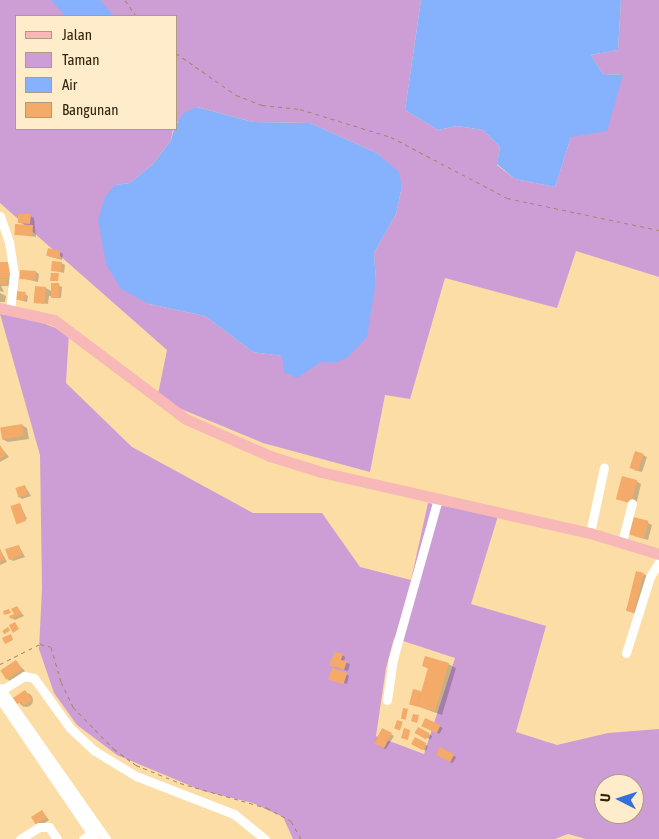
<!DOCTYPE html>
<style>
body{margin:0}
#map{position:relative;width:659px;height:839px;overflow:hidden;background:#fcdda6;font-family:"Asap Condensed",sans-serif}
div>[style]{position:absolute}
[style*='--x']{left:calc(var(--x)*1px);top:calc(var(--y)*1px);width:calc(var(--w)*1px);rotate:calc(var(--a)*1deg)}
.green>*{inset:0;background:#cd9ed5}
.water>*{inset:0;background:#86b1fd}
.shadow>*{inset:0;background:#0003;transform-origin:0 0}
.round{border-radius:50%}
.building>*{inset:0;background:#f4aa69;transform-origin:0 0}
.path>*{height:1px;margin-top:-0.5px;transform-origin:0;background:repeating-linear-gradient(90deg,#9f8961 0 4px,transparent 0 8px)}
.minor>*{height:9px;margin:-4.5px;padding:0 4.5px;transform-origin:4.5px;border-radius:4.5px;background:#fff}
.major>*{height:11px;margin:-5.5px;padding:0 5.5px;transform-origin:5.5px;border-radius:5.5px;background:#f7b8b7}
span{translate:-50% -50%;white-space:nowrap;text-align:center;line-height:1.15;-webkit-text-stroke:5px #ffeccb;paint-order:stroke}
.legend{position:absolute;left:15px;top:15px;width:162px;height:115px;box-sizing:border-box;background:#ffeccb;border:1px solid #ad9c80;margin:0;padding:6px 9px;list-style:none;font-size:15px;color:#31250f}
.legend li{display:flex;align-items:center;gap:10px;height:25px}
.legend b{width:25px;border:1px solid #ad9c80}
.north{position:absolute;left:594px;top:774px;width:50px;height:50px;box-sizing:border-box;background:#ffeccb;border:1px solid #ad9c80;border-radius:50%;rotate:275deg;font-size:14px;font-weight:700;line-height:20px;text-align:center;color:#31250f}
.north::after{content:'';display:block;margin:auto;width:18px;height:22px;background:#3370de;clip-path:polygon(50% 0,100% 100%,50% 72%,0 100%)}
</style>
<div id="map">
<div class="green">
<i style="clip-path:polygon(evenodd,0 0,421px 0,405px 110px,438px 130px,457px 126px,483px 130px,500px 147px,497px 165px,515px 179px,555px 187px,571px 137px,623px 75px,603px 74px,591px 55px,618px 50px,621px 0,659px 0,659px 277px,576px 251px,557px 308px,445px 278px,410px 399px,385px 395px,370px 472px,263px 443px,157px 399px,167px 350px,0 203px,0 0,16px 16px,176px 16px,176px 123px,197px 107px,253px 122px,310px 123px,377px 153px,398px 172px,402px 186px,396px 214px,374px 253px,376px 281px,335px 363px,253px 352px,205px 316px,149px 304px,115px 185px,130px 183px,153px 164px,171px 140px,173px 129px,16px 129px,16px 16px)"></i>
<i style="clip-path:polygon(evenodd,0 314px,32px 319px,69px 333px,66px 383px,132px 447px,253px 513px,322px 513px,360px 567px,411px 580px,428px 503px,498px 516px,471px 604px,546px 626px,516px 732px,557px 745px,608px 733px,659px 729px,659px 839px,586px 839px,568px 834px,555px 839px,293px 839px,283px 817px,253px 803px,203px 791px,117px 755px,77px 725px,54px 693px,39px 649px,42px 588px,40px 455px,0 314px,394px 638px,455px 658px,424px 754px,376px 736px,386px 668px,394px 638px,0 314px,604px 784px,634px 784px,634px 814px,604px 814px,604px 784px)"></i>
</div>
<div class="water">
<i style="clip-path:polygon(51px 0,100px 0,114px 16px,65px 16px)"></i>
<i style="clip-path:polygon(421px 0,621px 0,618px 50px,591px 55px,603px 74px,623px 75px,607px 131px,571px 137px,555px 187px,515px 179px,497px 164px,500px 147px,483px 130px,457px 126px,438px 130px,405px 110px)"></i>
<i style="clip-path:polygon(197px 107px,253px 122px,310px 123px,377px 153px,399px 172px,402px 186px,396px 214px,374px 253px,376px 281px,367px 337px,348px 357px,335px 363px,321px 362px,297px 378px,284px 372px,282px 356px,253px 352px,205px 316px,149px 304px,121px 289px,106px 264px,98px 220px,105px 197px,115px 185px,130px 183px,153px 164px,171px 140px,174px 129px,183px 113px)"></i>
</div>
<div class="shadow">
<i style="clip-path:polygon(30px 216px,34px 218px,36px 237px,15px 234px,26px 226px,19px 222px)"></i>
<i style="clip-path:polygon(60px 252px,63px 254px,62px 260px,48px 256px)"></i>
<i style="clip-path:polygon(0 263px,12px 266px,10px 286px,1px 286px,4px 292px,0 291px)"></i>
<i style="clip-path:polygon(61px 263px,65px 265px,64px 273px,52px 270px)"></i>
<i style="clip-path:polygon(36px 272px,39px 274px,38px 282px,21px 278px)"></i>
<i style="clip-path:polygon(58px 285px,62px 287px,61px 298px,49px 296px,48px 304px,35px 302px,46px 288px,51px 291px)"></i>
<i style="clip-path:polygon(0 293px,6px 296px,5px 302px,0 302px)"></i>
<i style="clip-path:polygon(25px 294px,28px 296px,27px 302px,15px 299px)"></i>
<i style="clip-path:polygon(22px 425px,27px 428px,29px 439px,8px 442px,2px 439px)"></i>
<i style="clip-path:polygon(0 446px,9px 457px,0 462px)"></i>
<i style="clip-path:polygon(643px 455px,647px 457px,642px 472px,634px 470px)"></i>
<i style="clip-path:polygon(636px 481px,641px 484px,636px 505px,617px 499px)"></i>
<i style="clip-path:polygon(25px 486px,31px 496px,22px 499px,19px 497px)"></i>
<i style="clip-path:polygon(20px 504px,27px 519px,18px 524px)"></i>
<i style="clip-path:polygon(648px 523px,652px 525px,648px 540px,634px 536px)"></i>
<i style="clip-path:polygon(19px 546px,25px 557px,13px 561px,10px 559px)"></i>
<i style="clip-path:polygon(0 549px,7px 562px,0 565px)"></i>
<i style="clip-path:polygon(644px 574px,649px 577px,638px 615px,626px 610px)"></i>
<i style="clip-path:polygon(17px 607px,24px 616px,15px 620px,12px 618px,18px 613px)"></i>
<i style="clip-path:polygon(342px 655px,345px 657px,344px 662px,350px 664px,348px 671px,334px 667px)"></i>
<i style="clip-path:polygon(16px 662px,25px 671px,10px 681px,7px 679px)"></i>
<i style="clip-path:polygon(448px 664px,456px 668px,442px 715px,411px 704px,420px 692px,422px 694px,429px 669px,423px 666px)"></i>
<i style="clip-path:polygon(346px 674px,349px 676px,347px 684px,333px 680px)"></i>
<i class="round" style="left:19px;top:693px;width:14px;height:14px"></i>
<i style="left:426px;top:719px;width:19px;height:7px;rotate:28deg"></i>
<i style="left:383px;top:729px;width:13px;height:16px;rotate:32deg"></i>
<i style="left:419px;top:729px;width:15px;height:4px;rotate:28deg"></i>
<i style="clip-path:polygon(415px 739px,428px 746px,426px 751px,413px 743px)"></i>
<i style="left:441px;top:749px;width:17px;height:7px;rotate:28deg"></i>
<i style="clip-path:polygon(42px 811px,49px 820px,40px 826px,37px 824px)"></i>
</div>
<div class="building">
<i style="clip-path:polygon(18px 214px,31px 214px,30px 224px,18px 223px)"></i>
<i style="left:15px;top:224px;width:18px;height:11px;rotate:3deg"></i>
<i style="left:48px;top:248px;width:13px;height:8px;rotate:13deg"></i>
<i style="left:52px;top:261px;width:10px;height:10px;rotate:6deg"></i>
<i style="left:0;top:262px;width:9px;height:16px"></i>
<i style="left:20px;top:270px;width:16px;height:9px;rotate:4deg"></i>
<i style="clip-path:polygon(51px 273px,59px 273px,58px 281px,50px 281px)"></i>
<i style="clip-path:polygon(0 279px,7px 279px,6px 285px,0 284px)"></i>
<i style="left:51px;top:283px;width:8px;height:15px"></i>
<i style="left:35px;top:286px;width:11px;height:17px;rotate:5deg"></i>
<i style="clip-path:polygon(15px 291px,26px 292px,24px 301px,14px 299px)"></i>
<i style="left:22px;top:424px;width:12px;height:22px;rotate:81deg"></i>
<i style="clip-path:polygon(0 445px,6px 455px,0 459px)"></i>
<i style="left:635px;top:451px;width:9px;height:18px;rotate:18deg"></i>
<i style="left:622px;top:476px;width:16px;height:24px;rotate:15deg"></i>
<i style="left:25px;top:485px;width:10px;height:10px;rotate:73deg"></i>
<i style="left:20px;top:503px;width:19px;height:10px;rotate:72deg"></i>
<i style="left:633px;top:517px;width:16px;height:18px;rotate:14deg"></i>
<i style="clip-path:polygon(19px 545px,22px 555px,9px 560px,5px 549px)"></i>
<i style="clip-path:polygon(0 549px,4px 560px,0 562px)"></i>
<i style="left:636px;top:571px;width:8px;height:41px;rotate:14deg"></i>
<i style="clip-path:polygon(17px 606px,22px 614px,11px 619px,9px 616px,14px 614px,11px 609px)"></i>
<i style="clip-path:polygon(9px 609px,11px 613px,4px 615px,3px 611px)"></i>
<i style="clip-path:polygon(15px 622px,19px 629px,13px 633px,9px 625px)"></i>
<i style="left:8px;top:627px;width:4px;height:7px;rotate:56deg"></i>
<i style="clip-path:polygon(11px 634px,13px 640px,5px 644px,2px 638px)"></i>
<i style="clip-path:polygon(335px 652px,343px 654px,341px 660px,347px 661px,344px 670px,329px 665px)"></i>
<i style="clip-path:polygon(425px 656px,449px 663px,435px 711px,417px 706px,428px 668px,422px 666px)"></i>
<i style="left:16px;top:660px;width:11px;height:19px;rotate:56deg"></i>
<i style="left:332px;top:668px;width:16px;height:12px;rotate:18deg"></i>
<i style="left:413px;top:689px;width:8px;height:16px;rotate:14deg"></i>
<i style="clip-path:polygon(25px 690px,32px 700px,24px 706px,21px 702px,17px 704px,13px 698px)"></i>
<i style="left:403px;top:708px;width:5px;height:11px;rotate:11deg"></i>
<i style="clip-path:polygon(413px 714px,419px 715px,417px 723px,411px 721px)"></i>
<i style="left:425px;top:718px;width:17px;height:9px;rotate:24deg"></i>
<i style="left:397px;top:720px;width:6px;height:9px;rotate:18deg"></i>
<i style="left:418px;top:727px;width:13px;height:7px;rotate:29deg"></i>
<i style="left:382px;top:728px;width:11px;height:17px;rotate:27deg"></i>
<i style="clip-path:polygon(404px 728px,410px 730px,408px 740px,401px 738px)"></i>
<i style="left:415px;top:737px;width:13px;height:8px;rotate:29deg"></i>
<i style="left:440px;top:747px;width:16px;height:9px;rotate:27deg"></i>
<i style="left:42px;top:810px;width:9px;height:13px;rotate:58deg"></i>
</div>
<div class="path">
<i style="--x:125;--y:0;--w:19;--a:55"></i>
<i style="--x:176;--y:53;--w:73;--a:35"></i>
<i style="--x:236;--y:95;--w:28;--a:21"></i>
<i style="--x:262;--y:105;--w:38;--a:6"></i>
<i style="--x:300;--y:109;--w:95;--a:17.1"></i>
<i style="--x:391;--y:137;--w:131;--a:27.7"></i>
<i style="--x:507;--y:198;--w:155;--a:11.9"></i>
<i style="--x:0;--y:664;--w:45;--a:-26.6"></i>
<i style="--x:40;--y:644;--w:11;--a:15"></i>
<i style="--x:51;--y:647;--w:36;--a:74"></i>
<i style="--x:61;--y:682;--w:28;--a:64"></i>
<i style="--x:73;--y:707;--w:59;--a:45.7"></i>
<i style="--x:114;--y:749;--w:27;--a:36"></i>
<i style="--x:136;--y:765;--w:48;--a:22.2"></i>
<i style="--x:180;--y:783;--w:91;--a:16"></i>
<i style="--x:267;--y:808;--w:27;--a:28"></i>
<i style="--x:291;--y:821;--w:21;--a:61"></i>
</div>
<div class="minor">
<i style="--x:0;--y:216;--w:28;--a:71"></i>
<i style="--x:9;--y:242;--w:31;--a:81"></i>
<i style="--x:14;--y:273;--w:37;--a:96"></i>
<i style="--x:590;--y:533;--w:67;--a:-78"></i>
<i style="--x:622;--y:542;--w:40;--a:-75.6"></i>
<i style="--x:626;--y:653;--w:80;--a:-72.5"></i>
<i style="--x:650;--y:577;--w:17;--a:-59"></i>
<i style="--x:0;--y:688;--w:184;--a:54.9"></i>
<i style="--x:2;--y:690;--w:26;--a:-32"></i>
<i style="--x:24;--y:676;--w:10;--a:11"></i>
<i style="--x:34;--y:678;--w:62;--a:54.2"></i>
<i style="--x:70;--y:728;--w:34;--a:43"></i>
<i style="--x:95;--y:751;--w:48;--a:31.4"></i>
<i style="--x:136;--y:776;--w:105;--a:21.2"></i>
<i style="--x:234;--y:814;--w:40;--a:39"></i>
<i style="--x:0;--y:699;--w:169;--a:55.8"></i>
<i style="--x:387;--y:700;--w:41;--a:-81.7"></i>
<i style="--x:393;--y:659;--w:166;--a:-74.3"></i>
<i style="--x:20;--y:839;--w:22;--a:-32"></i>
<i style="--x:39;--y:827;--w:10;--a:0"></i>
<i style="--x:49;--y:827;--w:14;--a:56"></i>
<i style="--x:83;--y:839;--w:10;--a:-37"></i>
</div>
<div class="major">
<i style="--x:0;--y:308;--w:55;--a:12.5"></i>
<i style="--x:54;--y:320;--w:165;--a:36.9"></i>
<i style="--x:186;--y:419;--w:92;--a:23.8"></i>
<i style="--x:270;--y:456;--w:53;--a:17.4"></i>
<i style="--x:321;--y:472;--w:276;--a:12.8"></i>
<i style="--x:590;--y:533;--w:72;--a:16.9"></i>
</div>
<ul class="legend">
<li><b style="height:6px;background:#f7b8b7"></b>Jalan</li>
<li><b style="height:14px;background:#cd9ed5"></b>Taman</li>
<li><b style="height:14px;background:#86b1fd"></b>Air</li>
<li><b style="height:14px;background:#f4aa69"></b>Bangunan</li>
</ul>
<div class="north">U</div>
</div>
